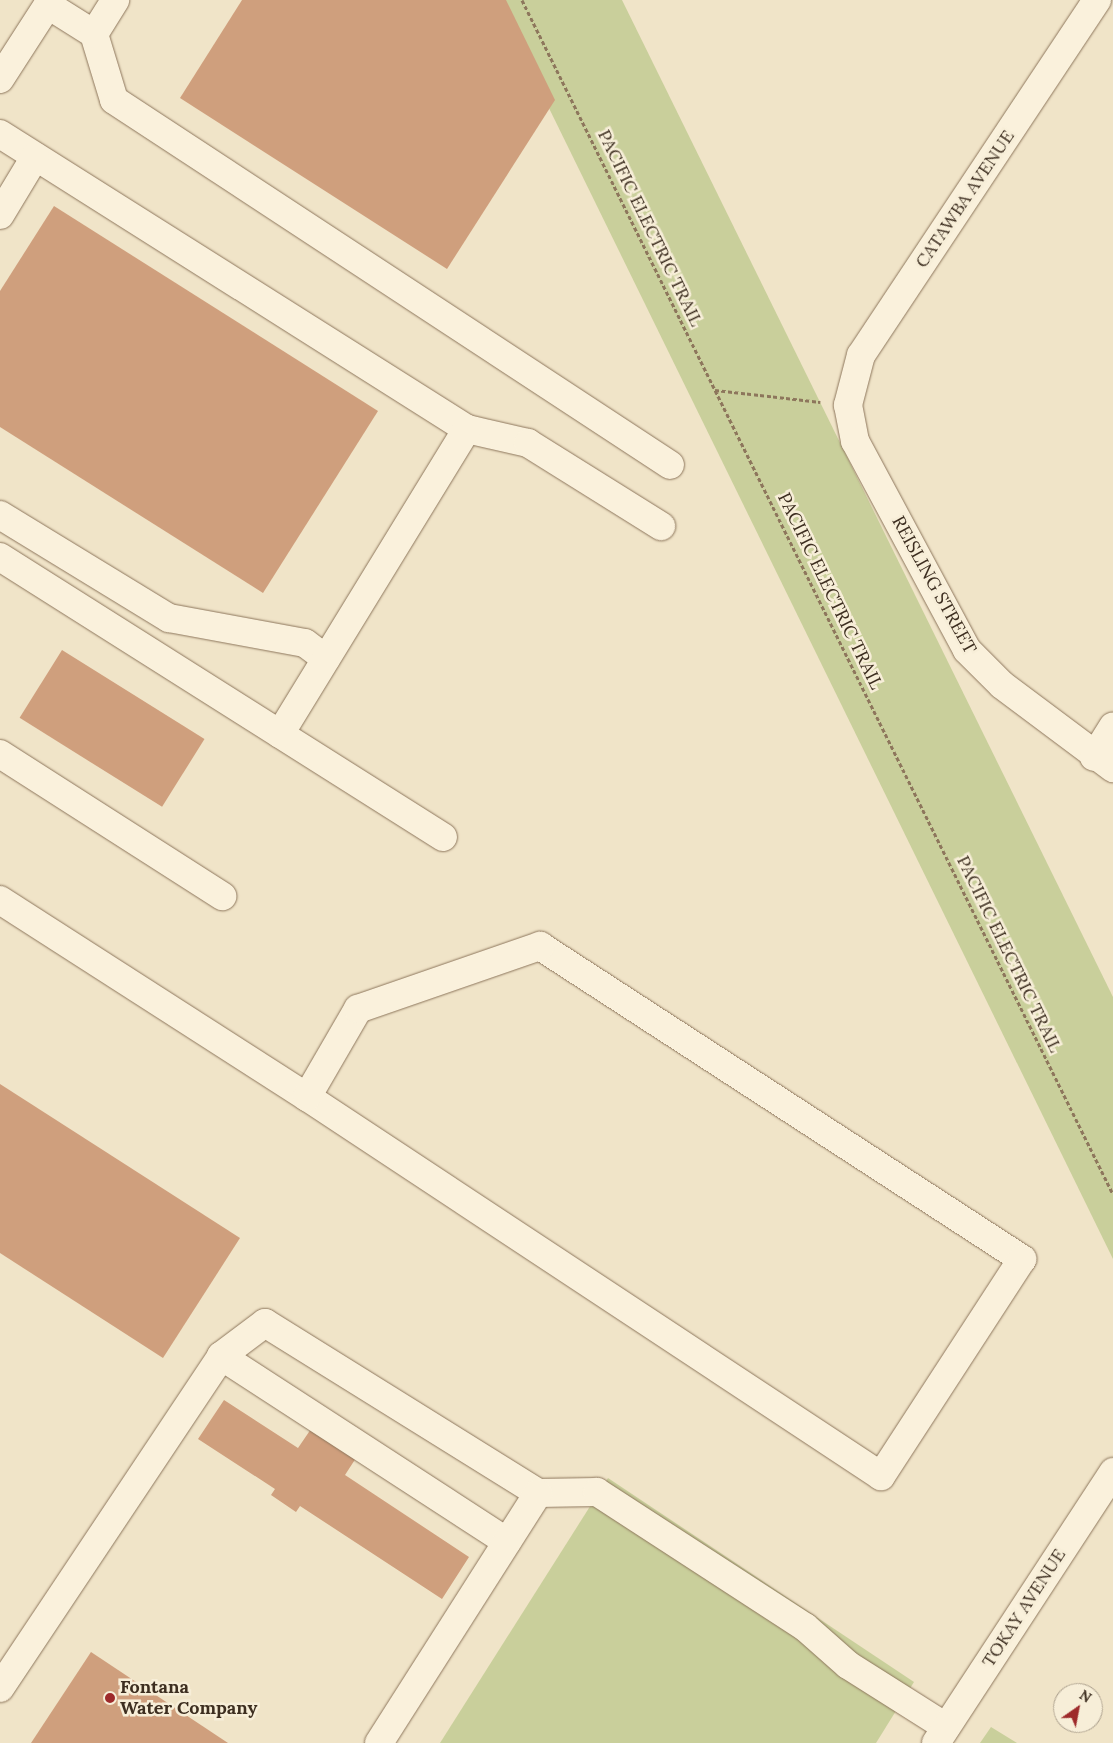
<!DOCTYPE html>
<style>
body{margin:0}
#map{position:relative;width:1113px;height:1743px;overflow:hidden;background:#f0e4c8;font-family:Lora,serif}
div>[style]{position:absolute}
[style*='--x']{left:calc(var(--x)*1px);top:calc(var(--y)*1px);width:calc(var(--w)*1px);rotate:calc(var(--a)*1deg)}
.green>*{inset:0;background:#c9cf9b}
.building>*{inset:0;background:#cf9f7d;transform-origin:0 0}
.path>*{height:3px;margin-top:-1.5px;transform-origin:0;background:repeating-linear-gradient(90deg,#8d765c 0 4px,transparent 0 6.5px)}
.roads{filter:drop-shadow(0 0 1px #8d765c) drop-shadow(0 0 1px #8d765c)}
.minor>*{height:28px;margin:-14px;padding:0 14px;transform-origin:14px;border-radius:14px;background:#faf1dc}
.dots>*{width:14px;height:14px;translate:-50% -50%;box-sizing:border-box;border:2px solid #f7eed8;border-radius:50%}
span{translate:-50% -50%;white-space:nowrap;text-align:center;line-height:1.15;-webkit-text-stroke:5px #f7eed8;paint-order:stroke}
.street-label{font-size:18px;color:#3d2e20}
.poi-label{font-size:18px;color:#3d2e20;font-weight:700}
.left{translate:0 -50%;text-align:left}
.north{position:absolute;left:1053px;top:1683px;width:50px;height:50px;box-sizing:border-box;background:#f7eed8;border:1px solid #ada18e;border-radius:50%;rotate:33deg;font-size:14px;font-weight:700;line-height:20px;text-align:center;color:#3d2e20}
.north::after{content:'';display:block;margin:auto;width:18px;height:22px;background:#9e2a2b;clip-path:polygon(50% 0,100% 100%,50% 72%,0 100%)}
</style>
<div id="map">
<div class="green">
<i style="clip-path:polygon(496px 0,622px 0,1113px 997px,1113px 1259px)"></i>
<i style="clip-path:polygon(608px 1478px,914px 1682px,876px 1743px,440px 1743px)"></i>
<i style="clip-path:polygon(991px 1727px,1017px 1743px,980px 1743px)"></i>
</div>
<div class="building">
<i style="clip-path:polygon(242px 0,506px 0,555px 100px,447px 269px,180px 98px)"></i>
<i style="clip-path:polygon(54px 206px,378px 411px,263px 593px,0 427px,0 291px)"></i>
<i style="left:62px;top:650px;width:168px;height:80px;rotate:32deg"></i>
<i style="clip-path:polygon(0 1084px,240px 1238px,163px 1358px,0 1253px)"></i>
<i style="clip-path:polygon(224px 1400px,298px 1448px,311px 1429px,356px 1458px,345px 1475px,469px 1557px,442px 1599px,300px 1506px,296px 1512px,271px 1495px,275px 1489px,198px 1439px)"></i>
<i style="clip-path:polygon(91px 1652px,228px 1743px,31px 1743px)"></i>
</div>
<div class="path">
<i style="--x:522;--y:0;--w:1332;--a:63.67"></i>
<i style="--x:715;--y:390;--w:106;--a:6.5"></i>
</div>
<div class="roads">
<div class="minor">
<i style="--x:1097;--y:0;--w:426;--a:123.6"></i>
<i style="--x:861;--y:355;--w:52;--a:104.6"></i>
<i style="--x:848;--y:405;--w:37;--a:79"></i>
<i style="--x:855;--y:441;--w:237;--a:61.8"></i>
<i style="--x:967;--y:650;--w:49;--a:45"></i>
<i style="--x:1002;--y:685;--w:139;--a:36.8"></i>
<i style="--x:48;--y:5;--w:54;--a:32.2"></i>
<i style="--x:94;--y:34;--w:69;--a:73.1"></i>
<i style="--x:114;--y:100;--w:665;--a:33.28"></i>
<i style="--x:94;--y:34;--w:40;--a:-58"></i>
<i style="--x:0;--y:79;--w:94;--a:-57.2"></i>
<i style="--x:0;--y:134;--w:552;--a:32.28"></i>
<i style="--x:467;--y:429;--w:63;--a:12.9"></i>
<i style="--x:528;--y:443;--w:157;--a:32"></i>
<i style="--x:0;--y:215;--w:68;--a:-58.9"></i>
<i style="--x:0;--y:515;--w:198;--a:31.4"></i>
<i style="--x:169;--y:618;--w:138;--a:10.4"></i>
<i style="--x:305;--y:643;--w:26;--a:37"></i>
<i style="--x:0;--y:557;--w:524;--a:32.3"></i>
<i style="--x:280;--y:734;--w:358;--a:-58.5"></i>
<i style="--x:0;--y:754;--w:264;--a:32.6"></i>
<i style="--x:1094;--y:757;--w:36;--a:-58"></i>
<i style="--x:0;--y:900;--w:365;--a:32.7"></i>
<i style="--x:540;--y:946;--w:575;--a:33"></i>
<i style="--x:1022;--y:1259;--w:259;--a:123"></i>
<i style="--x:881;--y:1476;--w:688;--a:-146.56"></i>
<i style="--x:307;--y:1097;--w:102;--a:-59.9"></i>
<i style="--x:358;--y:1009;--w:193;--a:-19.1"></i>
<i style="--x:221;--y:1356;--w:341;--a:33"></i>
<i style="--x:0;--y:1688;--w:399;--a:-56.3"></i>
<i style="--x:221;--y:1356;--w:55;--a:-36.9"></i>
<i style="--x:265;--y:1323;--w:322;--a:31.9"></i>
<i style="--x:538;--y:1493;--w:59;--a:-1"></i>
<i style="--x:597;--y:1492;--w:248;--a:33"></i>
<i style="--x:805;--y:1627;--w:57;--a:41.5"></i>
<i style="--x:848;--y:1665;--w:116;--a:32.3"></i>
<i style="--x:379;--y:1743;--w:296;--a:-57.5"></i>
<i style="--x:936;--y:1743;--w:324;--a:-56.8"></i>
</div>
</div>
<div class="dots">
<i style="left:110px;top:1698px;background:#9e2a2b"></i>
</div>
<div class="street-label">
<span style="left:965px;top:199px;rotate:-56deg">CATAWBA AVENUE</span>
<span style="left:650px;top:228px;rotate:64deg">PACIFIC ELECTRIC TRAIL</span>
<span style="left:934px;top:585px;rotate:61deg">REISLING STREET</span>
<span style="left:830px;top:591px;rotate:64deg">PACIFIC ELECTRIC TRAIL</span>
<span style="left:1009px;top:954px;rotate:64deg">PACIFIC ELECTRIC TRAIL</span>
<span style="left:1024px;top:1608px;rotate:-57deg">TOKAY AVENUE</span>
</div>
<div class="poi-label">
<span class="left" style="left:120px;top:1698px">Fontana<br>Water Company</span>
</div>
<div class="north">N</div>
</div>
